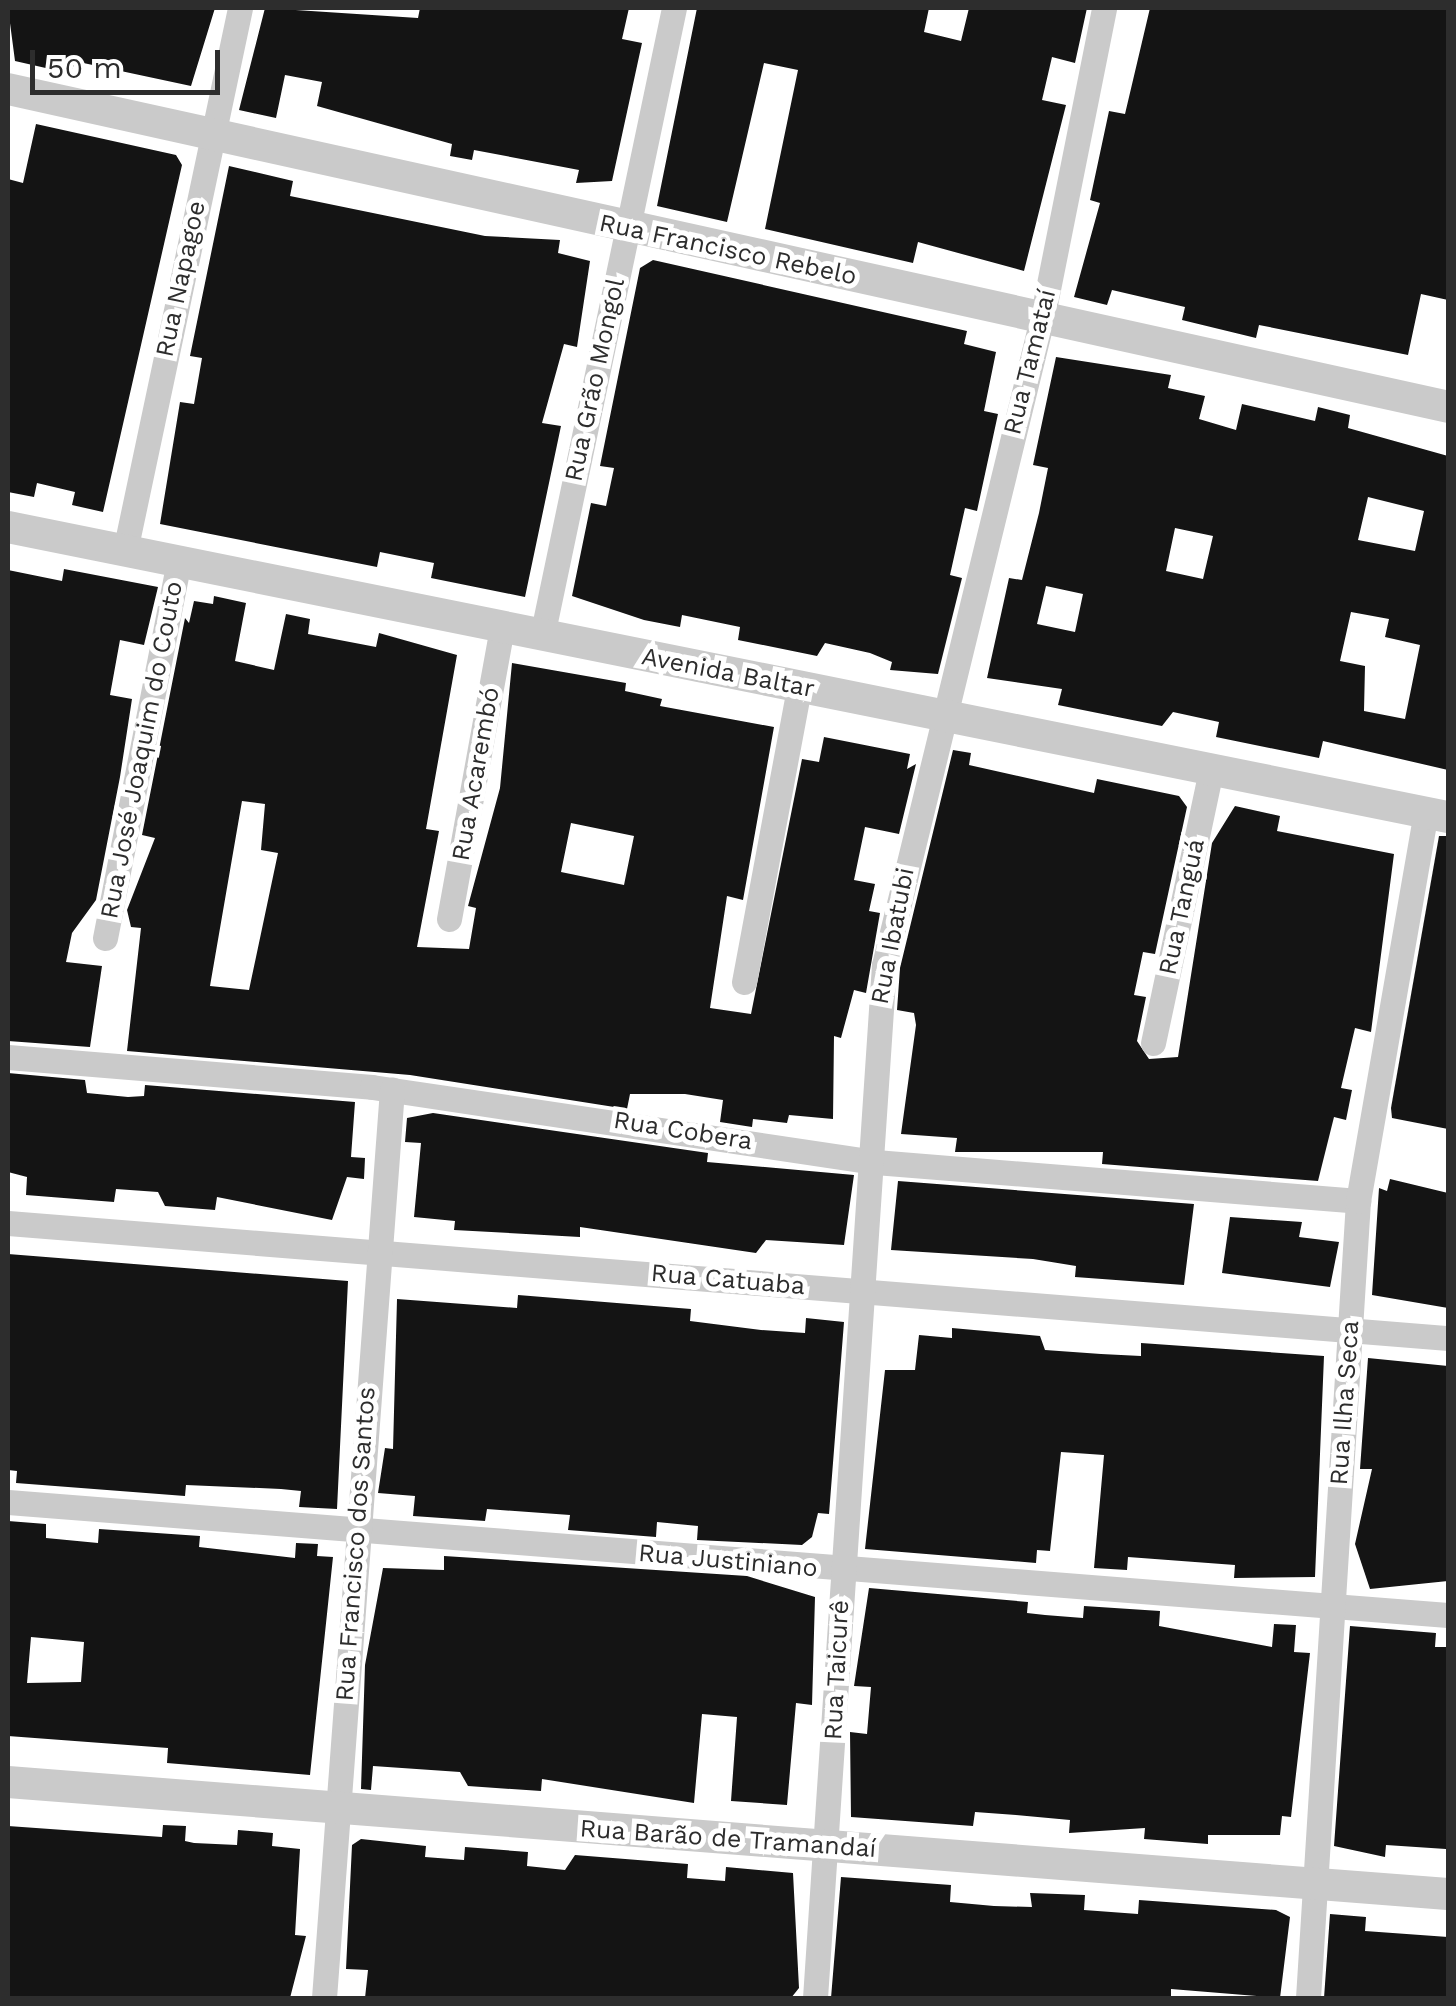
<!DOCTYPE html>
<meta charset="utf-8">
<style>
body{margin:0}
#map{position:relative;width:1456px;height:2006px;overflow:hidden;background:#fff;font-family:"Work Sans",sans-serif}
div>[style]{position:absolute}
[style*='--x']{left:calc(var(--x)*1px);top:calc(var(--y)*1px);width:calc(var(--w)*1px);rotate:calc(var(--a)*1deg)}
.building>*{inset:0;background:#141414}
.minor>*{height:25px;margin:-12.5px;padding:0 12.5px;transform-origin:12.5px;border-radius:12.5px;background:#cacaca}
.tertiary>*{height:32px;margin:-16px;padding:0 16px;transform-origin:16px;border-radius:16px;background:#cacaca}
span{translate:-50% -50%;white-space:nowrap;text-align:center;line-height:1.15;-webkit-text-stroke:10px #fff;paint-order:stroke}
.street-label{font-size:25px;color:#2d2d2d}
.frame{position:absolute;inset:0;border:10px solid #2d2d2d;pointer-events:none}
.scale{position:absolute;left:30px;top:50px;width:190px;height:45px;box-sizing:border-box;border:5px solid #2d2d2d;border-top:0;padding-left:12px;font-size:30px;line-height:35px;white-space:nowrap;color:#2d2d2d;-webkit-text-stroke:8px #fff;paint-order:stroke}
</style>
<div id="map">
<div class="building">
<i style="clip-path:polygon(8px 8px,215px 8px,191px 86px,74px 61px,72px 74px,15px 61px)"></i>
<i style="clip-path:polygon(265px 8px,418px 18px,420px 8px,629px 8px,622px 39px,642px 43px,612px 181px,576px 183px,579px 170px,474px 150px,472px 160px,450px 156px,452px 144px,317px 106px,322px 82px,285px 75px,276px 118px,239px 110px)"></i>
<i style="clip-path:polygon(697px 8px,929px 8px,924px 32px,961px 41px,969px 8px,1087px 8px,1075px 63px,1052px 57px,1042px 100px,1066px 105px,1024px 271px,918px 242px,913px 263px,765px 229px,798px 70px,764px 63px,727px 222px,657px 206px)"></i>
<i style="clip-path:polygon(1150px 8px,1448px 8px,1448px 300px,1421px 294px,1408px 355px,1259px 325px,1256px 338px,1182px 320px,1185px 307px,1112px 290px,1107px 305px,1074px 297px,1100px 203px,1090px 200px,1109px 111px,1125px 114px)"></i>
<i style="clip-path:polygon(36px 124px,176px 155px,182px 165px,103px 512px,72px 505px,75px 492px,37px 483px,34px 497px,8px 492px,8px 179px,23px 183px)"></i>
<i style="clip-path:polygon(229px 166px,293px 181px,290px 196px,485px 236px,560px 240px,558px 253px,590px 261px,577px 347px,564px 344px,542px 423px,561px 426px,525px 597px,431px 578px,434px 563px,380px 552px,377px 567px,160px 524px,180px 402px,194px 404px,202px 358px,190px 356px)"></i>
<i style="clip-path:polygon(653px 260px,967px 331px,964px 344px,996px 352px,984px 411px,998px 414px,977px 511px,965px 508px,950px 575px,962px 578px,938px 674px,890px 670px,892px 662px,870px 653px,825px 643px,817px 656px,738px 640px,740px 627px,682px 615px,680px 627px,644px 620px,572px 596px,591px 503px,606px 506px,614px 468px,600px 466px,640px 268px)"></i>
<i style="clip-path:polygon(evenodd,1056px 357px,1171px 375px,1168px 388px,1205px 396px,1199px 419px,1236px 430px,1242px 404px,1315px 421px,1318px 407px,1350px 415px,1348px 428px,1448px 456px,1448px 770px,1323px 741px,1319px 758px,1216px 737px,1219px 722px,1173px 712px,1162px 726px,1058px 705px,1062px 689px,987px 678px,1009px 578px,1022px 580px,1039px 513px,1048px 468px,1033px 465px,1056px 357px,1368px 497px,1424px 511px,1415px 551px,1358px 540px,1368px 497px,1056px 357px,1175px 528px,1213px 536px,1203px 579px,1166px 571px,1175px 528px,1056px 357px,1046px 586px,1083px 594px,1075px 632px,1037px 624px,1046px 586px,1056px 357px,1351px 612px,1389px 619px,1385px 637px,1420px 645px,1405px 719px,1364px 711px,1365px 666px,1340px 661px,1351px 612px)"></i>
<i style="clip-path:polygon(64px 569px,158px 587px,144px 645px,120px 640px,110px 695px,132px 699px,120px 777px,96px 900px,72px 933px,66px 962px,102px 966px,90px 1047px,8px 1041px,8px 570px,62px 581px)"></i>
<i style="clip-path:polygon(evenodd,214px 596px,246px 603px,235px 661px,274px 670px,286px 614px,310px 619px,308px 634px,376px 647px,379px 633px,457px 655px,426px 829px,439px 831px,417px 947px,469px 949px,476px 908px,468px 906px,500px 788px,512px 663px,626px 683px,625px 691px,662px 699px,660px 706px,774px 727px,743px 900px,727px 896px,710px 1008px,751px 1014px,802px 759px,819px 762px,824px 737px,910px 754px,907px 769px,916px 764px,899px 834px,865px 827px,854px 880px,875px 884px,869px 911px,880px 913px,866px 993px,854px 990px,841px 1038px,834px 1036px,833px 1119px,789px 1115px,787px 1123px,753px 1119px,752px 1127px,720px 1122px,723px 1100px,685px 1094px,630px 1094px,627px 1109px,410px 1075px,127px 1051px,141px 928px,131px 927px,127px 910px,155px 838px,142px 835px,185px 618px,189px 623px,194px 601px,213px 604px,214px 596px,242px 801px,265px 804px,261px 850px,278px 853px,249px 990px,210px 986px,242px 801px,214px 596px,571px 823px,634px 836px,624px 885px,561px 872px,571px 823px)"></i>
<i style="clip-path:polygon(953px 750px,971px 753px,969px 765px,1094px 793px,1097px 779px,1179px 796px,1187px 807px,1155px 954px,1143px 952px,1134px 995px,1146px 997px,1137px 1041px,1149px 1059px,1178px 1057px,1212px 843px,1235px 806px,1280px 816px,1277px 831px,1394px 854px,1371px 1032px,1355px 1028px,1341px 1088px,1352px 1090px,1346px 1120px,1334px 1117px,1318px 1181px,1102px 1164px,1103px 1152px,955px 1152px,957px 1138px,901px 1134px,916px 1025px,914px 1013px,897px 1010px,900px 968px)"></i>
<i style="clip-path:polygon(1439px 836px,1448px 836px,1448px 1129px,1392px 1118px,1391px 1108px)"></i>
<i style="clip-path:polygon(8px 1073px,85px 1080px,87px 1093px,128px 1097px,144px 1096px,145px 1085px,355px 1102px,351px 1157px,365px 1158px,364px 1179px,347px 1177px,332px 1220px,217px 1197px,215px 1210px,165px 1206px,158px 1192px,116px 1189px,114px 1202px,26px 1195px,27px 1177px,8px 1172px)"></i>
<i style="clip-path:polygon(433px 1113px,708px 1153px,707px 1162px,854px 1175px,844px 1245px,766px 1240px,756px 1253px,580px 1227px,580px 1237px,454px 1230px,455px 1221px,414px 1217px,421px 1143px,405px 1142px,407px 1118px)"></i>
<i style="clip-path:polygon(1390px 1179px,1448px 1193px,1448px 1308px,1372px 1295px,1379px 1188px,1387px 1191px)"></i>
<i style="clip-path:polygon(898px 1181px,1194px 1204px,1184px 1285px,1075px 1277px,1076px 1266px,1033px 1259px,891px 1250px)"></i>
<i style="clip-path:polygon(1230px 1217px,1302px 1222px,1299px 1237px,1339px 1242px,1330px 1287px,1222px 1273px)"></i>
<i style="clip-path:polygon(8px 1254px,348px 1281px,337px 1509px,299px 1507px,301px 1491px,281px 1489px,186px 1485px,185px 1496px,16px 1483px,17px 1471px,8px 1470px)"></i>
<i style="clip-path:polygon(518px 1295px,691px 1309px,690px 1321px,761px 1330px,805px 1333px,806px 1318px,844px 1322px,829px 1514px,818px 1513px,812px 1537px,802px 1545px,697px 1540px,698px 1526px,657px 1522px,656px 1537px,568px 1530px,570px 1515px,487px 1509px,485px 1521px,413px 1516px,415px 1496px,378px 1493px,385px 1448px,393px 1449px,397px 1299px,517px 1308px)"></i>
<i style="clip-path:polygon(952px 1328px,1040px 1336px,1045px 1350px,1101px 1354px,1141px 1356px,1141px 1343px,1324px 1356px,1315px 1577px,1234px 1578px,1235px 1565px,1128px 1557px,1127px 1570px,1094px 1568px,1104px 1455px,1061px 1452px,1050px 1551px,1037px 1550px,1036px 1563px,865px 1549px,885px 1370px,915px 1370px,919px 1335px,952px 1338px)"></i>
<i style="clip-path:polygon(1368px 1358px,1448px 1366px,1448px 1581px,1370px 1589px,1355px 1544px,1372px 1469px,1360px 1469px)"></i>
<i style="clip-path:polygon(evenodd,8px 1521px,46px 1524px,46px 1538px,98px 1543px,99px 1529px,200px 1536px,199px 1547px,295px 1558px,296px 1543px,318px 1544px,317px 1556px,333px 1557px,310px 1775px,167px 1763px,168px 1748px,8px 1736px,8px 1521px,31px 1637px,84px 1642px,81px 1682px,27px 1683px,31px 1637px)"></i>
<i style="clip-path:polygon(444px 1556px,747px 1576px,815px 1597px,812px 1705px,796px 1703px,787px 1805px,731px 1801px,737px 1717px,702px 1714px,694px 1803px,542px 1779px,541px 1791px,468px 1786px,460px 1772px,373px 1766px,371px 1790px,361px 1789px,365px 1665px,383px 1568px,444px 1570px)"></i>
<i style="clip-path:polygon(869px 1588px,1028px 1602px,1027px 1613px,1045px 1615px,1083px 1618px,1084px 1606px,1160px 1611px,1159px 1626px,1272px 1647px,1274px 1624px,1296px 1625px,1294px 1652px,1310px 1653px,1291px 1817px,1282px 1816px,1280px 1835px,1208px 1835px,1208px 1844px,1144px 1839px,1145px 1828px,1069px 1833px,1070px 1820px,1016px 1815px,975px 1812px,973px 1826px,851px 1817px,850px 1732px,867px 1734px,871px 1687px,854px 1686px)"></i>
<i style="clip-path:polygon(1350px 1626px,1436px 1633px,1435px 1647px,1448px 1647px,1446px 1849px,1386px 1845px,1385px 1857px,1334px 1846px)"></i>
<i style="clip-path:polygon(163px 1825px,186px 1826px,185px 1841px,194px 1843px,237px 1845px,238px 1830px,273px 1833px,272px 1846px,300px 1849px,295px 1935px,306px 1936px,290px 1998px,8px 1998px,8px 1826px,162px 1837px)"></i>
<i style="clip-path:polygon(361px 1839px,426px 1846px,425px 1857px,464px 1860px,465px 1847px,528px 1852px,527px 1866px,565px 1870px,575px 1855px,688px 1864px,687px 1878px,725px 1881px,726px 1867px,793px 1873px,799px 1988px,791px 1998px,365px 1998px,368px 1970px,346px 1969px,352px 1845px)"></i>
<i style="clip-path:polygon(841px 1877px,951px 1885px,950px 1902px,994px 1906px,1032px 1907px,1030px 1893px,1085px 1895px,1084px 1910px,1138px 1914px,1139px 1900px,1276px 1910px,1290px 1917px,1280px 1998px,1171px 1989px,1171px 1998px,831px 1998px)"></i>
<i style="clip-path:polygon(1330px 1914px,1366px 1917px,1365px 1931px,1448px 1937px,1448px 1998px,1324px 1998px)"></i>
</div>
<div class="minor">
<i style="--x:125;--y:551;--w:555;--a:-78.04"></i>
<i style="--x:542;--y:636;--w:642;--a:-78.13"></i>
<i style="--x:449;--y:919;--w:296;--a:-79.7"></i>
<i style="--x:105;--y:938;--w:383;--a:-78.9"></i>
<i style="--x:744;--y:982;--w:299;--a:-79.4"></i>
<i style="--x:1153;--y:1043;--w:279;--a:-78"></i>
<i style="--x:8;--y:1057;--w:365;--a:4.7"></i>
<i style="--x:372;--y:1087;--w:509;--a:8.48"></i>
<i style="--x:875;--y:1162;--w:485;--a:4.6"></i>
<i style="--x:8;--y:1223;--w:1445;--a:4.57"></i>
<i style="--x:8;--y:1502;--w:1444;--a:4.49"></i>
<i style="--x:324;--y:1998;--w:911;--a:-85.72"></i>
<i style="--x:815;--y:1998;--w:1035;--a:-86.18"></i>
<i style="--x:884;--y:965;--w:665;--a:-76.26"></i>
<i style="--x:1042;--y:319;--w:317;--a:-78.7"></i>
<i style="--x:1308;--y:1998;--w:799;--a:-86.41"></i>
<i style="--x:1358;--y:1201;--w:394;--a:-80.1"></i>
</div>
<div class="tertiary">
<i style="--x:8;--y:89;--w:1475;--a:12.45"></i>
<i style="--x:8;--y:527;--w:1469;--a:11.39"></i>
<i style="--x:8;--y:1782;--w:1444;--a:4.45"></i>
</div>
<div class="street-label">
<span style="left:728px;top:250px;rotate:12deg">Rua Francisco Rebelo</span>
<span style="left:181px;top:279px;rotate:-78deg">Rua Napagoe</span>
<span style="left:1030px;top:362px;rotate:-76deg">Rua Tamataí</span>
<span style="left:595px;top:380px;rotate:-78deg">Rua Grão Mongol</span>
<span style="left:728px;top:673px;rotate:11deg">Avenida Baltar</span>
<span style="left:142px;top:750px;rotate:-79deg">Rua José Joaquim do Couto</span>
<span style="left:476px;top:774px;rotate:-80deg">Rua Acarembó</span>
<span style="left:1182px;top:907px;rotate:-78deg">Rua Tanguá</span>
<span style="left:893px;top:936px;rotate:-79deg">Rua Ibatubi</span>
<span style="left:683px;top:1131px;rotate:9deg">Rua Cobera</span>
<span style="left:728px;top:1280px;rotate:5deg">Rua Catuaba</span>
<span style="left:1345px;top:1403px;rotate:-86deg">Rua Ilha Seca</span>
<span style="left:356px;top:1544px;rotate:-86deg">Rua Francisco dos Santos</span>
<span style="left:728px;top:1561px;rotate:5deg">Rua Justiniano</span>
<span style="left:837px;top:1670px;rotate:-87deg">Rua Taicurê</span>
<span style="left:728px;top:1839px;rotate:4deg">Rua Barão de Tramandaí</span>
</div>
<div class="frame"></div>
<div class="scale">50 m</div>
</div>
